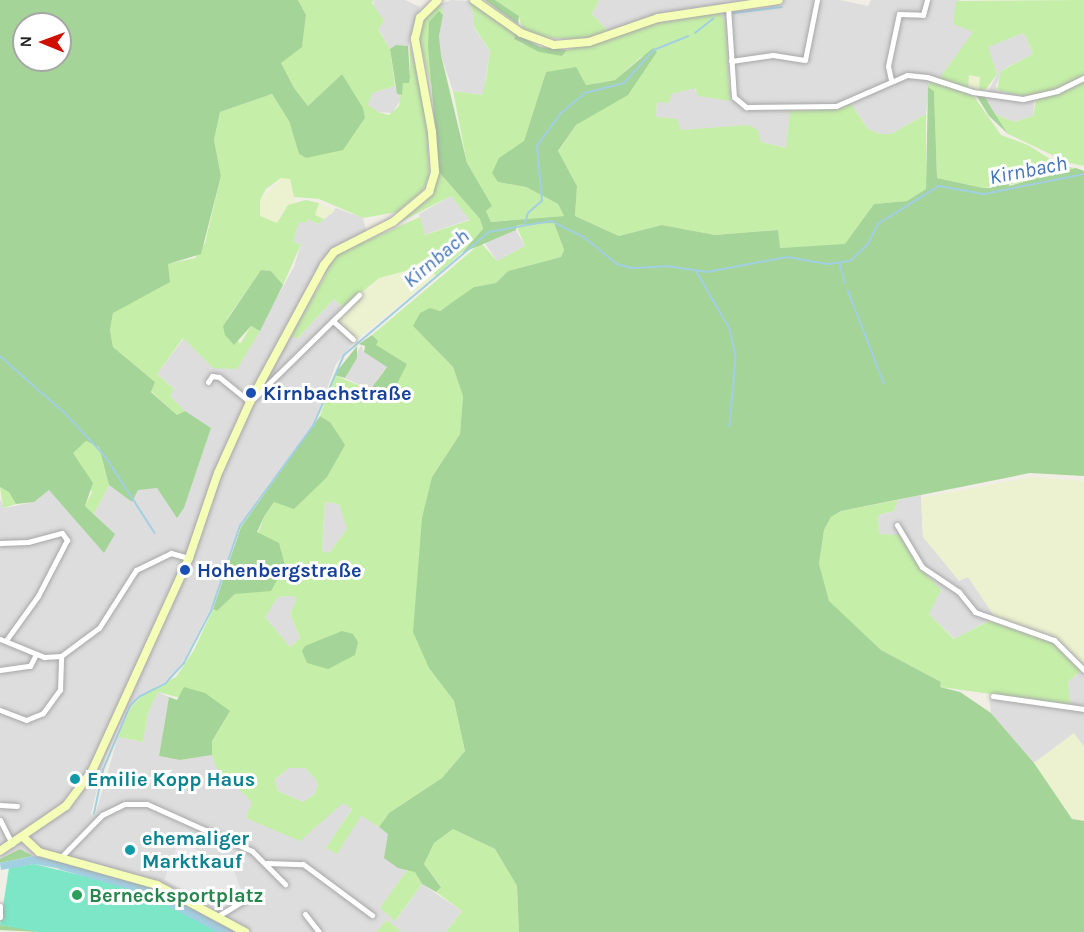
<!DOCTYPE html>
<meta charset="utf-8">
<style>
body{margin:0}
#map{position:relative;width:1084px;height:932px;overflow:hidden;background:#f1eee5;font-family:Karla,sans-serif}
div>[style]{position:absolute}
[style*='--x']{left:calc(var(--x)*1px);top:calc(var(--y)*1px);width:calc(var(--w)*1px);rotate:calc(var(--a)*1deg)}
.residential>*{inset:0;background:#dedddd}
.farmland>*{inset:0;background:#ecf1cf}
.grass>*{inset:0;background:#c5efa8}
.forest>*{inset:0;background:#a4d497}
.pitch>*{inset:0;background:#7de6c6}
.parking>*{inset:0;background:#e8e8e8}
.water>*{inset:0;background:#a2cfe2}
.stream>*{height:1.5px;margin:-0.75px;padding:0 0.75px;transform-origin:0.75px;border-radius:0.75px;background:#a2cfe2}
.river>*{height:10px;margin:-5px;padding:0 5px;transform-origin:5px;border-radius:5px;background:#a2cfe2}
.roads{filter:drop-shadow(0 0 2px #a7a7a7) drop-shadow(0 0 2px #a7a7a7)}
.street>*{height:5px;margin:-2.5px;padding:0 2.5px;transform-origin:2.5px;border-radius:2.5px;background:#fff}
.secondary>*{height:8px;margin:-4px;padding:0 4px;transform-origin:4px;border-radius:4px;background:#f5feb6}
.dots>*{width:16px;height:16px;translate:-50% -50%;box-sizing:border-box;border:3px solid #fff;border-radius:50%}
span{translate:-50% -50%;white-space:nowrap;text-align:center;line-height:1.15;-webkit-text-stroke:6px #fff;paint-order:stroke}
.transit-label{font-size:20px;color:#164399;font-weight:700}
.left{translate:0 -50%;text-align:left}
.culture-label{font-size:20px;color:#0d838f;font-weight:700}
.leisure-label{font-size:20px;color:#27864d;font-weight:700}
.water-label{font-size:21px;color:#4375b8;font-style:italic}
.north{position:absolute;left:12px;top:12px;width:60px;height:60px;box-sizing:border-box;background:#fff;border:2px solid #a6a6a6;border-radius:50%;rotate:271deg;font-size:16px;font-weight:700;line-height:24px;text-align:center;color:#202020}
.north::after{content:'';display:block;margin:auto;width:21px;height:27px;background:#cf1000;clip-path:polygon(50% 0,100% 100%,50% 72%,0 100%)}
</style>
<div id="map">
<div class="residential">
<i style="clip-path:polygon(373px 0,405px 0,420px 7px,408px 46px,390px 49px,378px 28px)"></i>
<i style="clip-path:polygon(451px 0,468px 1px,474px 14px,474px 28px,490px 51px,483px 95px,453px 91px,441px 55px,439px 36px,443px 15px,438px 5px)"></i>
<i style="clip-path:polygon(599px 0,840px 0,868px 6px,871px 0,959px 0,974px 32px,939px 79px,930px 80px,926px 114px,891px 134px,880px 134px,868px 129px,851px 104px,791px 111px,787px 148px,761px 142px,733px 127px,681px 130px,656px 117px,657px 102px,671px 94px,695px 87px,695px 91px,732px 89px,713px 6px,668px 12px,608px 31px,592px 14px)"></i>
<i style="clip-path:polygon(1024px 33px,1033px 54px,1004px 69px,996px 85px,997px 90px,1035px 95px,1033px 116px,1014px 122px,995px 114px,983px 94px,987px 94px,997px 74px,987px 47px)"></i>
<i style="clip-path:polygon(395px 86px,402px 98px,392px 113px,378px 112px,367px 105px,372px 93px)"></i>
<i style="clip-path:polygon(451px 196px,471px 219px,424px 235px,419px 214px)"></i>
<i style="clip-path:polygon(336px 208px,363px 218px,368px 239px,360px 242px,321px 278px,297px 339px,334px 299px,343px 308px,334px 318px,357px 339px,336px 364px,314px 424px,239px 526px,213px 603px,186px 657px,171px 678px,129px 705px,105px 758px,91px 814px,95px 815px,118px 737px,143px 742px,148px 713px,158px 692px,169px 697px,159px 756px,180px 760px,212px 755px,252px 802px,343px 803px,352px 808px,327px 848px,337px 853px,361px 815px,389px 834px,398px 868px,408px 869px,381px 908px,396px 920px,422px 884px,462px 911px,446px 932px,401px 932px,387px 920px,376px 932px,234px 932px,135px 882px,33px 856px,20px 849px,0 859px,0 499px,4px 508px,34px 502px,49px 490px,73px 516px,115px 534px,94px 514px,109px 485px,132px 502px,138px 489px,157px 488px,177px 517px,184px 508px,211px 428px,188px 415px,170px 396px,174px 389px,157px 374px,184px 338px,213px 367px,237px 368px,294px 267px,301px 244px,293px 242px,299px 221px,307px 219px,319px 224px)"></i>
<i style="clip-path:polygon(516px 230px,525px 246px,497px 261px,484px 242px)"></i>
<i style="clip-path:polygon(361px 345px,364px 352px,387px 366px,370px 390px,345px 378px)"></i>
<i style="clip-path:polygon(921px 495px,923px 537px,968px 577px,995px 617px,955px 639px,928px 613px,941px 590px,920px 568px,899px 535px,879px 535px,878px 515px,894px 511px,898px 500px)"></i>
<i style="clip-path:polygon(325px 502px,339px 504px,348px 529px,329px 553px,322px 551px)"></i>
<i style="clip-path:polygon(291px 596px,298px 598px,290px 614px,300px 638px,290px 647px,265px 617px,278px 597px)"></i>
<i style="clip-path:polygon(1084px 669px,1084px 747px,1074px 734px,1034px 763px,991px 713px,989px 698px,1069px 708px,1068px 682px)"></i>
<i style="clip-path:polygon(289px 768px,305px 768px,315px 778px,318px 785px,314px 795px,303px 802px,278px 791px,275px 779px)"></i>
</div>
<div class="farmland">
<i style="clip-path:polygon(969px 75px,980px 77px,979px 91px,968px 89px)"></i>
<i style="clip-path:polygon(282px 178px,290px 179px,296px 203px,281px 213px,278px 223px,260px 216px,260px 200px)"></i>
<i style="clip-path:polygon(319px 203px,335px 211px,324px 219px,315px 215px)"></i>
<i style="clip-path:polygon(423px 260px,436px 276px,357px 339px,334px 318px,379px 278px,409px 270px)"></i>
<i style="clip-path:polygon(1032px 477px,1084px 481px,1084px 667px,1055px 639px,995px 617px,968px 577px,959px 581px,923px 537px,921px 498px)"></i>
<i style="clip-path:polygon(1074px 733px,1084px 747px,1084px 821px,1072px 819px,1034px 763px)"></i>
</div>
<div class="grass">
<i style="clip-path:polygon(298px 0,373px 0,372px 3px,384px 21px,378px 29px,390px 49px,395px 86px,372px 93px,368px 105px,378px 112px,389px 115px,399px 106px,403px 83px,409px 83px,410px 78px,410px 44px,427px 117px,429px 177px,422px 191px,397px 212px,363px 218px,319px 199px,294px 197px,290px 179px,281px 178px,266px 189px,260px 200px,260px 216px,277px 223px,288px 205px,306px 200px,319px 203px,315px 215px,324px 219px,319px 224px,307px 219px,306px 223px,299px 222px,293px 242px,301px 244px,283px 285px,271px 271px,261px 270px,227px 319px,240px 344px,251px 326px,260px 331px,237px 369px,213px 368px,183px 338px,157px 374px,174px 389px,170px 396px,185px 411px,177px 415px,151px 391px,155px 382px,113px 347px,110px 330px,113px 313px,167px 264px,195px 258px,205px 243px,221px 176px,214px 140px,220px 112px,272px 94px,289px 121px,299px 154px,306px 158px,358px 128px,365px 118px,342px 74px,308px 106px,294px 88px,280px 63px,302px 46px,306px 15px)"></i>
<i style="clip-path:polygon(495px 0,599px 0,592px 14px,608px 31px,583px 40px,540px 37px,522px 28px,519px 16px)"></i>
<i style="clip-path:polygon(1084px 0,1084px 75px,1058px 89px,1035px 95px,1021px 96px,997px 90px,1001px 71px,1033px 54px,1024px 33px,988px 47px,997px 74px,986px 89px,979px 91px,980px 77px,969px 75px,968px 89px,939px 79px,973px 32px,953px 24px,956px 1px)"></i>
<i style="clip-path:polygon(468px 1px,516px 34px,514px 39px,522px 44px,562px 56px,567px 50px,641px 26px,720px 13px,725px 23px,730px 101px,698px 96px,695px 88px,671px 94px,669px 103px,657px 102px,656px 117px,677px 119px,681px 130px,748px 125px,758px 130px,761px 142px,786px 148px,790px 111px,835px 109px,851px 104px,868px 129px,880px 134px,891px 134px,926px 114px,926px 189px,907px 201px,874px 204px,845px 245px,780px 248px,777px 230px,715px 235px,662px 225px,619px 236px,575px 216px,577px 186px,558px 152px,576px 125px,637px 81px,657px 52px,641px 57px,615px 80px,599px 83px,586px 85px,546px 72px,524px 141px,498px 182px,526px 187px,558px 204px,564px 216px,491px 222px,486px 211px,491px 207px,467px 163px,453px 91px,482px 95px,486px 79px,490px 51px,474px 27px,474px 14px)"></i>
<i style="clip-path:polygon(438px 5px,442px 8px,443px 15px,437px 13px,435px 18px,431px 86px,418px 34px,425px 16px)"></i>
<i style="clip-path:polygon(930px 80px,973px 95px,1001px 135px,1028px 145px,1061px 166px,1076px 168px,1042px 180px,983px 188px,937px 178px,934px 91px,928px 87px)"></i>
<i style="clip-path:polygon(1084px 80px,1084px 166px,1069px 163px,1008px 134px,995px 114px,1014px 122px,1033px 116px,1036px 100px)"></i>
<i style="clip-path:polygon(439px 172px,480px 219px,483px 229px,473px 242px,436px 276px,423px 260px,409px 270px,379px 278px,343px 308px,334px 299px,297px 339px,292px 336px,337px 254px,420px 217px,425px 235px,470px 220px,451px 196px,400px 222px,425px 202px)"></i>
<i style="clip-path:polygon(evenodd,554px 223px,564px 250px,561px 257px,508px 271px,496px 283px,474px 287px,465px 296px,413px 326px,453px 367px,463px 396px,460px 434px,432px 477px,429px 668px,454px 701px,465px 751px,442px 778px,389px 813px,379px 827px,361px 816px,337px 854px,326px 848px,352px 809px,343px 803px,300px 841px,246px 818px,252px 802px,217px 768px,212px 755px,212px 741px,230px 711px,158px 692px,148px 713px,143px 742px,118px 737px,131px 707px,143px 695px,176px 677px,194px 650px,213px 609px,217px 611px,235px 594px,265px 515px,330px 422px,320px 416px,334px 375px,370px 390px,407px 364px,375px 345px,372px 335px,481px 243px,497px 261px,525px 246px,516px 225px,554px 223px,325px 502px,339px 504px,347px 529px,329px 553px,322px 551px,325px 502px,554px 223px,291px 596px,297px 598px,290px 614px,300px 638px,290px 647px,265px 617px,278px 597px,291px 596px,554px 223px,289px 768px,305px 768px,315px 778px,318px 785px,314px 795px,303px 802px,278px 791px,275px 779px,289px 768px)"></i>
<i style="clip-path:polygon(86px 441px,99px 447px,109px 485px,94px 514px,85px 506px,92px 492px,72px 453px)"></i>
<i style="clip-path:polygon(0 487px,10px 492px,16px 504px,3px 508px)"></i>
<i style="clip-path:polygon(898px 500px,894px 511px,878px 515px,879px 534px,899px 535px,920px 568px,941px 590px,929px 614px,954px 639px,989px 621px,1054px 643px,1082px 670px,1068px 682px,1070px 705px,940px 687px,941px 682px,881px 650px,828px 601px,819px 564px,824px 530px,831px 517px,841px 511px)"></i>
<i style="clip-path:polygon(453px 829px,495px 849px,517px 886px,519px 932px,446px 932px,462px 911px,436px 892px,441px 886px,424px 864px,434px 843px)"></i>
<i style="clip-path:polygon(408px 869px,415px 872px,422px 884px,395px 921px,380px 908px)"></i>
<i style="clip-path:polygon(387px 920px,399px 930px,401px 932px,376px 932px)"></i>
</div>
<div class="forest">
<i style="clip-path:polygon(evenodd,0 0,298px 0,306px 15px,302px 47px,281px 63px,294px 88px,308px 106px,342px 74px,363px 108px,365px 118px,343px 150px,306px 158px,299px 154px,289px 121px,272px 94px,220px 112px,214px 140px,221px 176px,201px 254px,168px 264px,170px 282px,113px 313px,110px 330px,113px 347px,155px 382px,151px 392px,177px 415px,185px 411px,211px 428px,184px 508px,177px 518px,157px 488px,138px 490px,132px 502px,109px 485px,99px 447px,86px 441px,73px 453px,93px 483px,85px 506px,115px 534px,104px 553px,49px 490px,34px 502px,16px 504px,9px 492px,0 487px,0 0,24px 24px,60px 24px,60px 60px,24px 60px,24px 24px)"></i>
<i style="clip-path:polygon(485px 0,495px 0,519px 16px,518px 24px)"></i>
<i style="clip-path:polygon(439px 11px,443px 15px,439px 36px,441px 55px,467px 163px,492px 206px,486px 211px,491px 222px,564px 216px,558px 204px,526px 187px,498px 182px,492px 173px,499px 158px,524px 141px,546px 72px,576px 67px,586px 85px,599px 83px,615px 80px,653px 48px,657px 52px,628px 95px,576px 125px,558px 151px,577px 186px,575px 216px,619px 236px,662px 225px,715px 235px,778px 230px,780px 248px,845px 244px,874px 204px,907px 201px,926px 189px,928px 87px,934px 91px,937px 178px,983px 188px,991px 188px,995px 177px,1008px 179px,1009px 186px,1076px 168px,1084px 171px,1084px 476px,1030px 473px,841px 511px,831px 517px,824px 530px,819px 564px,829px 601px,881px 650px,941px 682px,940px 687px,960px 692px,991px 713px,1034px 763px,1072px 819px,1084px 821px,1084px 932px,519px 932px,517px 886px,495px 849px,453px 829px,434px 843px,424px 864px,441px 887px,436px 892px,422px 884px,415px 872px,398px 868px,384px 858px,388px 834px,379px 827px,389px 813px,442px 778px,465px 751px,454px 701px,429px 668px,413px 632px,422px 518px,432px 477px,460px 434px,463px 396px,453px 367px,413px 326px,420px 313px,430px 308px,440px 311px,474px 287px,496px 283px,508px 271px,561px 257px,564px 250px,554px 223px,517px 225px,516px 230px,462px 253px,483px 229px,480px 219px,439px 172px,428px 47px,429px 22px)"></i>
<i style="clip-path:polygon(516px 34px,540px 47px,567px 50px,562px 56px,539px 52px,514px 39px)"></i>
<i style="clip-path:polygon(396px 45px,408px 46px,410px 78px,409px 83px,403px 83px,402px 95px,397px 94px,390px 49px)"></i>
<i style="clip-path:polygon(983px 94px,995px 114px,1008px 134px,989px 116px,976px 95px)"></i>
<i style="clip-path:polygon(261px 270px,271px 271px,283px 285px,260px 331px,251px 326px,234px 345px,225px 335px,223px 326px)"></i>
<i style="clip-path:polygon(372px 335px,378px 341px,376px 345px,407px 364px,395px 388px,370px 390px,387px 367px,364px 352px,365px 346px,359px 344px)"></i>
<i style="clip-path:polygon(357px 346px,357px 358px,345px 378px,334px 375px)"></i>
<i style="clip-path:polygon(320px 416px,330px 422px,345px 445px,327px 477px,294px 509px,274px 502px,265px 515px,257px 532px,279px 543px,285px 565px,271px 591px,235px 594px,217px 611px,213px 609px,241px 527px)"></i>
<i style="clip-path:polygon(342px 631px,353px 634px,358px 642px,355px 655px,328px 669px,307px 663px,302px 651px,305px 646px)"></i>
<i style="clip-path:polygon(184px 687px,205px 693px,230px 711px,212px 741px,212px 755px,180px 760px,159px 756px,169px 697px,177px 700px)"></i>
<i style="clip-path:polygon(20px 849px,33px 856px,0 863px,0 859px)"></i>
<i style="clip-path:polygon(0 925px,26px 929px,38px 932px,0 930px)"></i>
</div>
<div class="pitch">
<i style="clip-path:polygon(34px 864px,142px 890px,220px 932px,38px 932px,0 925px,9px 868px)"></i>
</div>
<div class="parking">
<i style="clip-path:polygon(179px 841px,233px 868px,241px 890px,235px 900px,221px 910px,164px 880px)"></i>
</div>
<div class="water">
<i style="clip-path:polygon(33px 856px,75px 865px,73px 871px,34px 864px,1px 870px,0 863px)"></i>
</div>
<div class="stream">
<i style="--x:734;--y:13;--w:48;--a:-7.1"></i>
<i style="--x:695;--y:33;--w:23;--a:-38"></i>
<i style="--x:525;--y:223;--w:10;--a:-73"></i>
<i style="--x:528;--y:213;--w:18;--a:-41"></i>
<i style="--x:542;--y:201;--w:55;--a:-95.2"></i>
<i style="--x:537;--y:146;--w:41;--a:-54"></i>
<i style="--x:561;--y:113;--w:31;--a:-40"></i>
<i style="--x:585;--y:93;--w:40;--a:-14.4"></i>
<i style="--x:624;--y:83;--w:45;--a:-47.7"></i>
<i style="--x:654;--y:50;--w:37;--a:-22"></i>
<i style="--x:840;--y:263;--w:21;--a:76"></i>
<i style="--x:697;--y:272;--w:66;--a:59.9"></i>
<i style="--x:730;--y:329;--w:29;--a:78"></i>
<i style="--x:736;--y:357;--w:69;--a:95"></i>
<i style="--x:848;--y:290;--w:100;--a:68.8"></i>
<i style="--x:0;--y:356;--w:86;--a:41.2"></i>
<i style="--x:65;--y:413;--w:60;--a:47"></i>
<i style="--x:106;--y:457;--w:90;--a:57.2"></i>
<i style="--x:94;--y:814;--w:45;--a:-78.4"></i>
<i style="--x:103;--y:770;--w:69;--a:-67.1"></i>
<i style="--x:130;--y:706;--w:13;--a:-45"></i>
<i style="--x:139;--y:697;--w:30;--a:-27"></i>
<i style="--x:166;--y:683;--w:27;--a:-48"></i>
<i style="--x:184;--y:663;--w:59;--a:-62.6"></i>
<i style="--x:211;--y:611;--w:90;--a:-71.2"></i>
<i style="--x:240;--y:526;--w:124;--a:-53.9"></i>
<i style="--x:313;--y:426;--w:77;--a:-66.4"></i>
<i style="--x:344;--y:355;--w:190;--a:-40.3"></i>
<i style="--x:489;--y:232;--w:63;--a:-10.1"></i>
<i style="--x:551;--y:221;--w:37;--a:26"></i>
<i style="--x:584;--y:237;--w:43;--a:39.3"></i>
<i style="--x:617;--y:264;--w:16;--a:15"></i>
<i style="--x:632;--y:268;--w:35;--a:-3"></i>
<i style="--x:667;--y:266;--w:40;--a:8.5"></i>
<i style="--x:707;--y:272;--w:81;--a:-10.6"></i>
<i style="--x:787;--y:257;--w:42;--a:9.7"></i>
<i style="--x:828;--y:264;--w:22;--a:-8"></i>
<i style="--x:850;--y:261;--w:25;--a:-43"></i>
<i style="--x:868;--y:244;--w:22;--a:-63"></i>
<i style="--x:878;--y:224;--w:72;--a:-31.9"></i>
<i style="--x:939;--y:186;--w:46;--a:10.1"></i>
<i style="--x:984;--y:194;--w:102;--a:-11.3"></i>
</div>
<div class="river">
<i style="--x:62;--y:865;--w:88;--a:15.8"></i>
<i style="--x:147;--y:889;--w:92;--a:28"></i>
</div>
<div class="roads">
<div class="street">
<i style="--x:728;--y:7;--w:90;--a:86.2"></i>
<i style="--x:734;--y:97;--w:16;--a:40"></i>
<i style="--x:746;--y:107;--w:90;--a:-0.6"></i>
<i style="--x:836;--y:106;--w:77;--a:-23.6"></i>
<i style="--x:907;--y:75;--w:20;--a:6"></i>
<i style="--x:927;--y:77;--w:48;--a:18.1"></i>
<i style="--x:973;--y:92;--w:50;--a:8"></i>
<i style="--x:1023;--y:99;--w:35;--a:-13"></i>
<i style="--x:1057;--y:91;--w:30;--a:-26"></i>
<i style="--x:731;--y:61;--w:42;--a:-8.1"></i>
<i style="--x:773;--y:55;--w:32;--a:9"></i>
<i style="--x:805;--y:60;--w:61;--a:-78.7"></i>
<i style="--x:891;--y:80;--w:14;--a:-102"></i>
<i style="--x:888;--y:66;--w:53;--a:-78.1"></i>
<i style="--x:899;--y:14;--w:24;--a:2"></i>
<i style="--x:923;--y:15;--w:16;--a:-75"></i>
<i style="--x:333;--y:321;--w:27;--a:42"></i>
<i style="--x:208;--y:382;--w:7;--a:-56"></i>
<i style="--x:212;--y:376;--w:7;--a:8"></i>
<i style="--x:219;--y:377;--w:40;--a:39"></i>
<i style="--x:250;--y:402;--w:153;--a:-44.5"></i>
<i style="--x:897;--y:525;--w:49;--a:59.2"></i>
<i style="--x:922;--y:567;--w:45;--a:34"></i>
<i style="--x:959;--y:592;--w:26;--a:51"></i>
<i style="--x:975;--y:612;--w:84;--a:19.5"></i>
<i style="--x:1054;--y:640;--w:42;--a:45"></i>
<i style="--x:0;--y:543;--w:28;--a:-2"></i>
<i style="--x:28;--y:542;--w:35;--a:-15"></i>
<i style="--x:62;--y:533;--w:9;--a:54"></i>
<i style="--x:67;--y:540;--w:63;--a:117.4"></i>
<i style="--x:38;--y:596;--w:53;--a:125.8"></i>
<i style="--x:0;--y:639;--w:48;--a:22.2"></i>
<i style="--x:44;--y:657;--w:17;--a:-3"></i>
<i style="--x:61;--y:656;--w:47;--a:-36.4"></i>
<i style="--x:99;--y:628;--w:69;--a:-57.5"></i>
<i style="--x:136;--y:570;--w:39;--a:-26"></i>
<i style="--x:171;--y:553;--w:19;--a:16"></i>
<i style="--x:0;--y:670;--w:30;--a:-8"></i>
<i style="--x:30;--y:666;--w:13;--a:-63"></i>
<i style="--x:993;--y:696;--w:92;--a:8.1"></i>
<i style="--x:0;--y:710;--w:28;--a:21"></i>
<i style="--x:26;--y:720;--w:18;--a:-22"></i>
<i style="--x:43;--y:713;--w:29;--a:-54"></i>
<i style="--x:60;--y:690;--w:34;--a:-88"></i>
<i style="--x:0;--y:805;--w:17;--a:3"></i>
<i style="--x:0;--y:820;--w:27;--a:63"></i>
<i style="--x:62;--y:856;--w:57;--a:-45.7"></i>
<i style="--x:102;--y:815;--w:25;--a:-26"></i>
<i style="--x:125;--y:804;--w:22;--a:0"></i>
<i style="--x:147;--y:804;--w:115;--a:24.1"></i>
<i style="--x:252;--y:851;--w:47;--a:45"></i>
<i style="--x:267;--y:863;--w:36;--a:2"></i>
<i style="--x:303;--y:864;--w:86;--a:36.5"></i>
<i style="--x:0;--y:906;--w:11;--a:90"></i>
<i style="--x:305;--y:914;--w:23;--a:52"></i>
<i style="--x:218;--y:916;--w:39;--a:-31"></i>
</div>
<div class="secondary">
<i style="--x:474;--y:0;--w:57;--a:35.1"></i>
<i style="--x:521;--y:33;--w:35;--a:20"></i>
<i style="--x:554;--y:45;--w:35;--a:-5"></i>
<i style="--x:589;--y:42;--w:73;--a:-19.2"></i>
<i style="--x:658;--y:18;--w:122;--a:-8.5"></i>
<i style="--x:23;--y:837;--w:22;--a:43"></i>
<i style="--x:39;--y:852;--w:123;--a:15.6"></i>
<i style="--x:157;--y:885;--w:100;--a:28.1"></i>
<i style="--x:0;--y:851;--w:80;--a:-34.3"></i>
<i style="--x:66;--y:806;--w:44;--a:-53.4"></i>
<i style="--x:92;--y:771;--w:234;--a:-65.5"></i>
<i style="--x:189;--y:558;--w:90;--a:-71.2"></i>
<i style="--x:218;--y:473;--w:78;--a:-65.7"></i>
<i style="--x:250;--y:402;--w:156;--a:-61.6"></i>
<i style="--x:324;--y:265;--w:16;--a:-52"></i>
<i style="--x:334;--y:252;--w:66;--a:-27"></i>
<i style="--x:393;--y:222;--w:47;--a:-39.8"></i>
<i style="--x:429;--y:192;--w:21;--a:-73"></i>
<i style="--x:435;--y:172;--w:40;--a:-94.3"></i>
<i style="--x:432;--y:132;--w:95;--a:-100.4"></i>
<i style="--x:415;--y:39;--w:22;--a:-77"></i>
<i style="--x:420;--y:18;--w:25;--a:-45"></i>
</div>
</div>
<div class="dots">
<i style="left:251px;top:393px;background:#1a4fb4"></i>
<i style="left:185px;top:570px;background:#1a4fb4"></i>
<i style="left:75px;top:779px;background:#0f9aa8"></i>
<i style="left:130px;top:850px;background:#0f9aa8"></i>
<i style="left:77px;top:895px;background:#2e9e5b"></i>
</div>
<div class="transit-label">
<span class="left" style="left:263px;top:393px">Kirnbachstraße</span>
<span class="left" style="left:197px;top:570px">Hohenbergstraße</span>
</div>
<div class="culture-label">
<span class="left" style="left:87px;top:779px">Emilie Kopp Haus</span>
<span class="left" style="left:142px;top:850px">ehemaliger<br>Marktkauf</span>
</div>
<div class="leisure-label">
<span class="left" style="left:89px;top:895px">Bernecksportplatz</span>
</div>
<div class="water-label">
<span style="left:1028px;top:170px;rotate:-11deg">Kirnbach</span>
<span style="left:436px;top:258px;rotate:-40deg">Kirnbach</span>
</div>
<div class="north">N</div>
</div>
